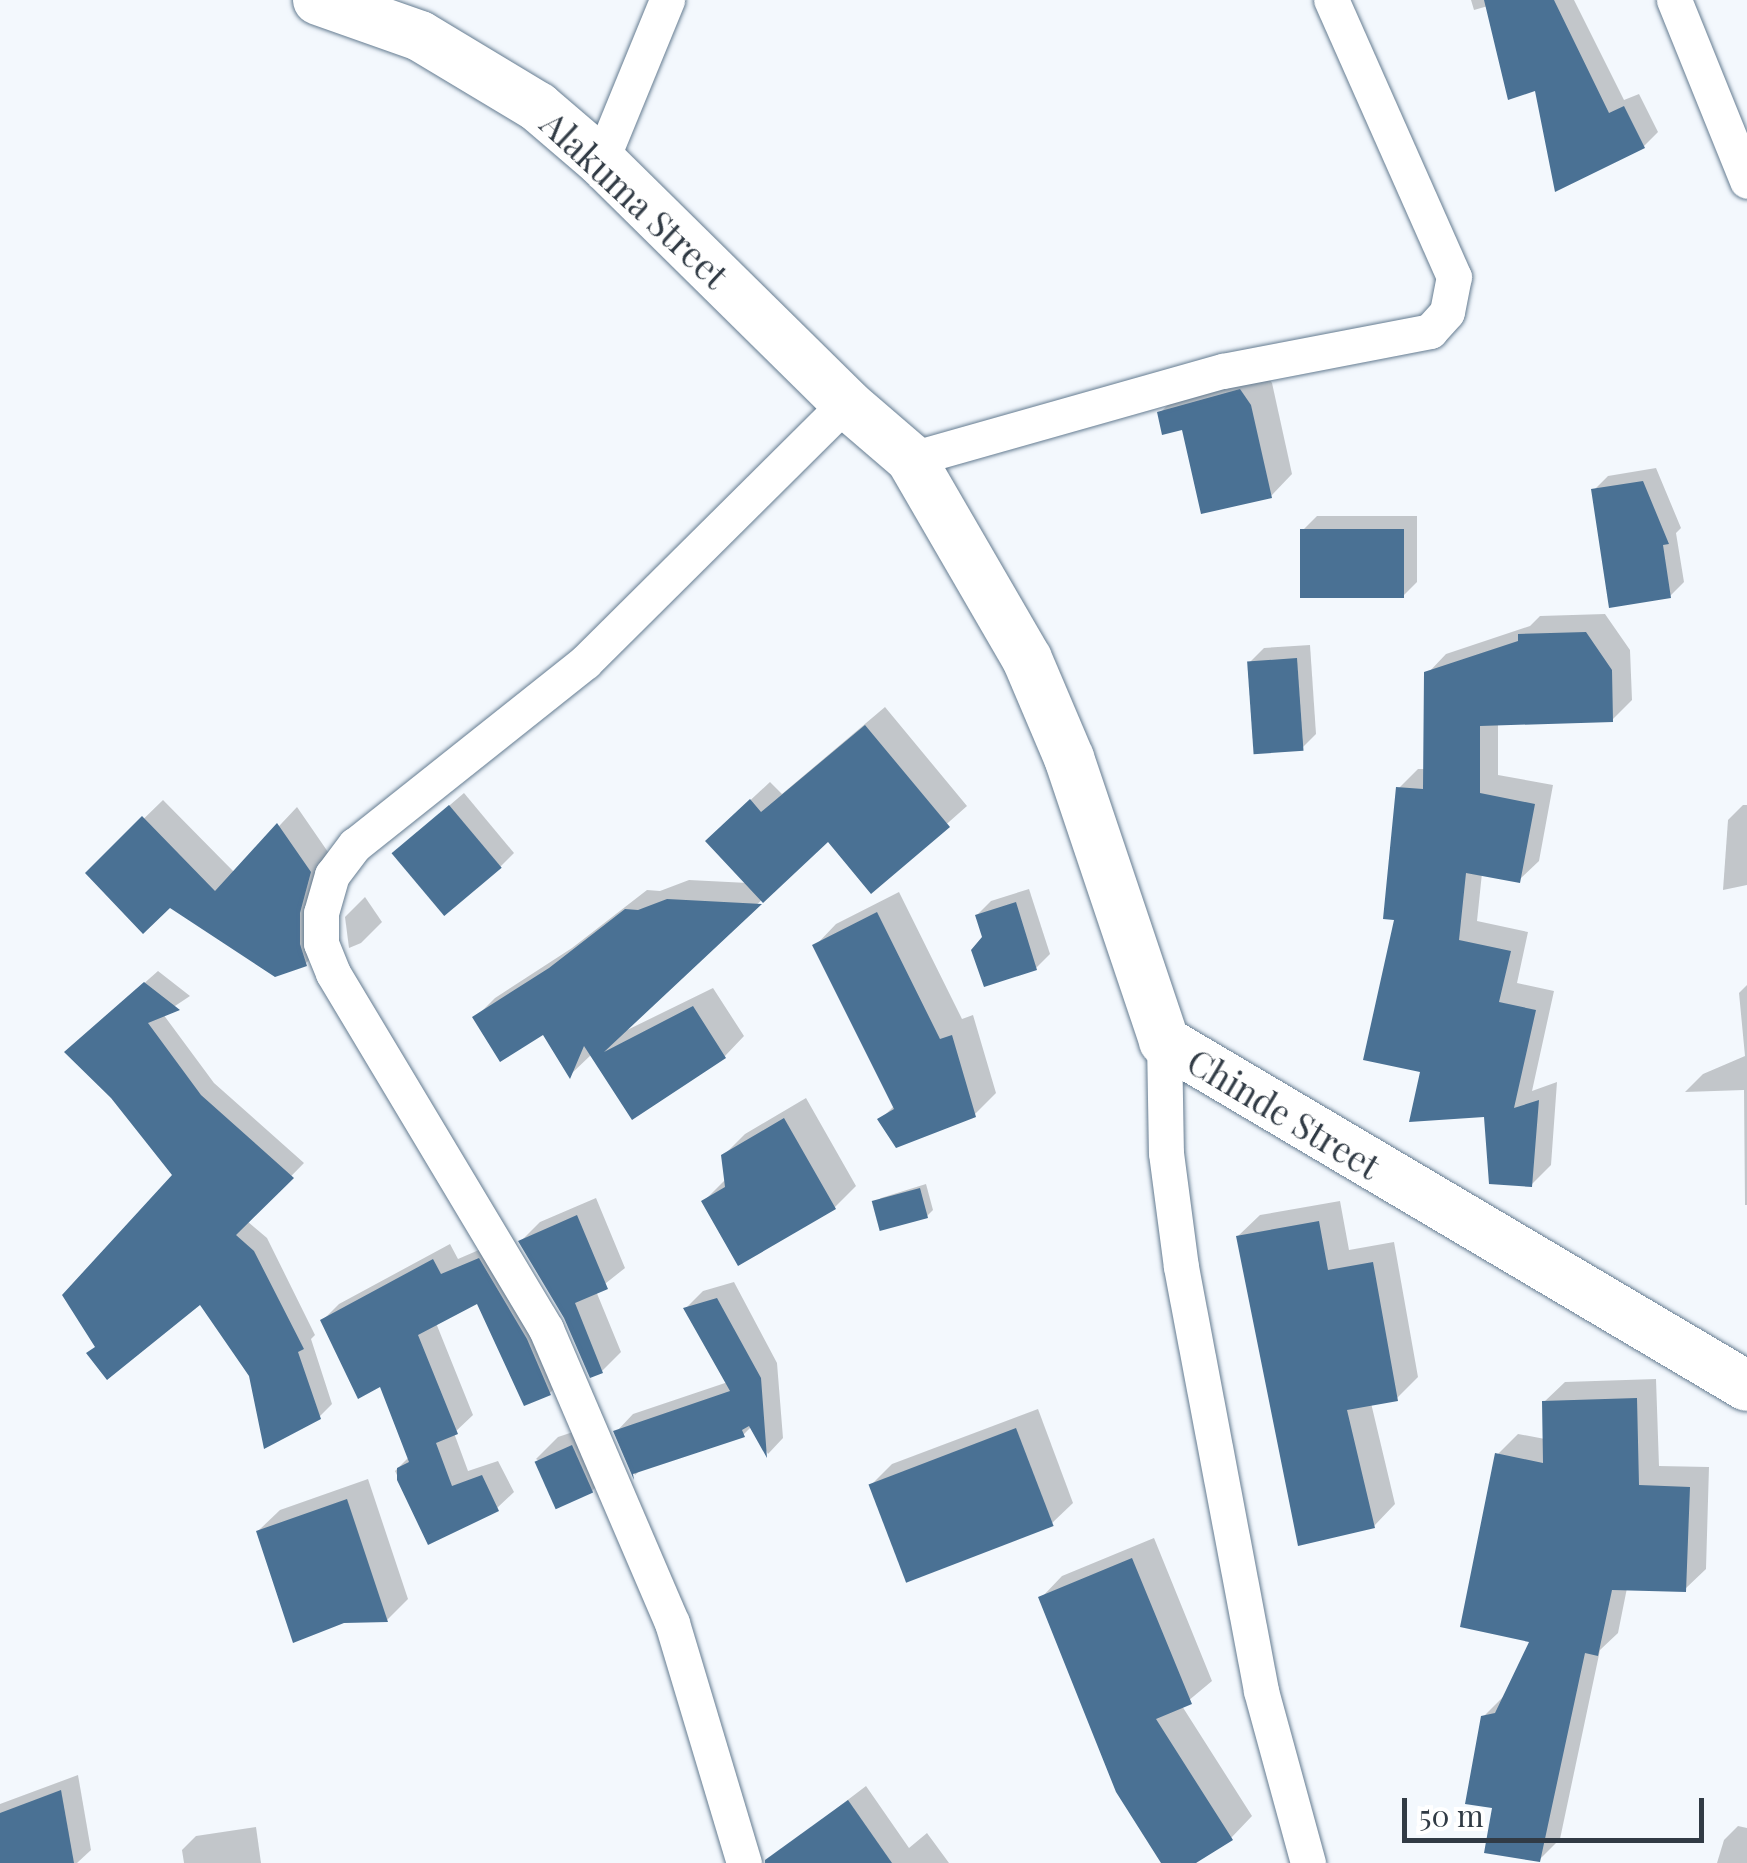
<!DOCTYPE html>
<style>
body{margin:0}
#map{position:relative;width:1747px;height:1863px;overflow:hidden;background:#f3f8fd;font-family:"Playfair Display",serif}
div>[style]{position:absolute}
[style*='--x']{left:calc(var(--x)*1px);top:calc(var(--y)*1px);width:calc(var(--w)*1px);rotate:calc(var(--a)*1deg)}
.shadow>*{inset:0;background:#0003}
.building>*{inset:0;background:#4a7194;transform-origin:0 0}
.roads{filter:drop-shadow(0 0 2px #657c91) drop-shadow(0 0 2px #657c91)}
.street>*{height:35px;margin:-17.5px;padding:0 17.5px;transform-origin:17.5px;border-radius:17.5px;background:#fff}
.secondary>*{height:50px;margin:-25px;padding:0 25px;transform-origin:25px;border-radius:25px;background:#fff}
span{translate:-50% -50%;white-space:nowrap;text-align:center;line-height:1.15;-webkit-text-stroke:10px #fff;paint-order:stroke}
.street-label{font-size:35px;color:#313b45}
.scale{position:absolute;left:1402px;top:1798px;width:302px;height:45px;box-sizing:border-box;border:5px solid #313b45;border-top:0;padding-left:12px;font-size:30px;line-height:35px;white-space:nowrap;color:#313b45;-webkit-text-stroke:8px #fff;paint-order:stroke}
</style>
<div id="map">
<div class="shadow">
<i style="clip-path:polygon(1471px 0,1574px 0,1624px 100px,1639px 94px,1658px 132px,1644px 146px,1537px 88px,1488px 6px,1474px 10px)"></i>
<i style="clip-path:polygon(1262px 369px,1272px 383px,1292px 474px,1271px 496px,1160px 413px,1181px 391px)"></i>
<i style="clip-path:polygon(1656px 468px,1681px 528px,1676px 533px,1684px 582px,1670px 596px,1594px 490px,1608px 476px)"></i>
<i style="clip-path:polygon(1317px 516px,1417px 516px,1417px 582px,1403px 596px,1303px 530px)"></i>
<i style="clip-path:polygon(1605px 614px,1630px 650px,1632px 700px,1612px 720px,1498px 723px,1498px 775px,1553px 785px,1539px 861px,1519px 880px,1482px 873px,1477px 921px,1528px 932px,1517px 983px,1554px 991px,1532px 1091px,1557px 1082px,1551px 1165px,1531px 1185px,1486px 1114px,1424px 1071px,1397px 918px,1399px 788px,1418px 769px,1425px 769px,1427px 674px,1446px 654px,1530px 626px,1540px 616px)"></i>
<i style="clip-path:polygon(1310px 645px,1316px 734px,1302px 748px,1250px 662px,1264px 648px)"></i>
<i style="clip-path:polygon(885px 707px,967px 806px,871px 891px,828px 838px,617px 1035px,713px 988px,744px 1036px,725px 1056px,633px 1117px,592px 1054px,570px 1075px,543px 1031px,475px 1018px,495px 998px,572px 948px,647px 890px,660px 891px,689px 880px,748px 883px,727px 822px,770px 782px,782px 794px)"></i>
<i style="clip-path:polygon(464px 793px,514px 853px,500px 867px,409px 840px)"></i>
<i style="clip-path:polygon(163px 800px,235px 873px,297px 807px,328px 852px,325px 945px,306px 963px,88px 873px)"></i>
<i style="clip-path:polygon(1743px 805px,1747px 805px,1747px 885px,1723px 890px,1728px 820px)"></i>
<i style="clip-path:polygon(1029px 889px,1050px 954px,1036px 968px,985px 937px,977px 915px,991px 901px)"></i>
<i style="clip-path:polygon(899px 892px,962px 1019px,973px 1015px,996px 1093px,974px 1115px,880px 1120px,895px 1105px,815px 946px,836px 924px)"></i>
<i style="clip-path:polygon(365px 897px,382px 922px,361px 943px,349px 948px,345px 917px)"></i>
<i style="clip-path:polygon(158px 971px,190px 996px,163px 1014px,214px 1083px,304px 1163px,247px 1221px,267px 1238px,315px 1335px,311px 1339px,332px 1404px,319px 1417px,251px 1375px,201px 1301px,97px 1346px,175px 1175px,80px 1040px)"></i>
<i style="clip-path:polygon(1747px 985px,1747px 1205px,1745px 1205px,1744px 1090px,1685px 1092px,1703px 1074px,1745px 1056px,1739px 993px)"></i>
<i style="clip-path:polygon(806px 1098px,856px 1186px,835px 1207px,704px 1201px,726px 1179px,723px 1156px,745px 1134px)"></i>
<i style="clip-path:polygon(926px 1184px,933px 1210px,927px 1216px,874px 1204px,881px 1198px)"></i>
<i style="clip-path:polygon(596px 1198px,625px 1268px,596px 1291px,621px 1352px,602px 1371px,521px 1241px,540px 1222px)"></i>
<i style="clip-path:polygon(1340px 1201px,1349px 1250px,1394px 1242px,1418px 1377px,1397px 1398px,1371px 1403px,1395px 1504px,1374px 1526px,1238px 1236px,1260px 1215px)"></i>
<i style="clip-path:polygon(495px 1243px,566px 1376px,550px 1393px,478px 1300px,436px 1323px,473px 1415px,454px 1433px,468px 1471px,498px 1461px,514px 1492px,497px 1508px,429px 1541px,395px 1471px,410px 1456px,381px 1384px,323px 1320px,339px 1304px,450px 1244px,458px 1259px)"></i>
<i style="clip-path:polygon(734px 1282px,777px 1363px,783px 1438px,768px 1454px,752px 1426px,743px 1435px,642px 1469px,635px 1475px,616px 1432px,633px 1414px,728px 1382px,686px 1308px,703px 1291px)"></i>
<i style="clip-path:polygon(1656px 1379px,1659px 1466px,1709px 1467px,1706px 1569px,1685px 1589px,1627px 1588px,1618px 1633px,1600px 1650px,1560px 1839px,1539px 1860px,1494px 1806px,1483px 1717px,1504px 1696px,1533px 1640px,1498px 1454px,1518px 1434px,1545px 1439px,1544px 1402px,1565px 1382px)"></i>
<i style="clip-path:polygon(1038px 1409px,1073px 1503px,1051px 1524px,871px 1485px,892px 1464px)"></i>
<i style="clip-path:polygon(594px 1425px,613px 1470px,592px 1491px,536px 1459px,558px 1437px)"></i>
<i style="clip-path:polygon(368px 1479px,408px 1599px,387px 1620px,258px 1531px,280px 1510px)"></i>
<i style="clip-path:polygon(1154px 1538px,1212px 1681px,1182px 1706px,1252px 1816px,1231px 1838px,1192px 1863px,1164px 1863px,1041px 1598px,1062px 1576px)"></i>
<i style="clip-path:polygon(78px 1775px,91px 1850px,77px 1863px,0 1863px,0 1804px)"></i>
<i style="clip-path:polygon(866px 1786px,909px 1848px,927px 1833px,949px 1863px,797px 1863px,786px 1847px)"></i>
<i style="clip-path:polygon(1738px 1826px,1747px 1828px,1747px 1863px,1717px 1863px,1724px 1840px)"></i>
<i style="clip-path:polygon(256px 1827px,261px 1863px,184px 1863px,182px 1850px,196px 1836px)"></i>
</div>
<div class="building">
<i style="clip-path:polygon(1484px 0,1554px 0,1609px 113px,1624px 106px,1645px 148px,1555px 192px,1535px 91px,1508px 100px)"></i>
<i style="clip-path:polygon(1240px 389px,1251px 405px,1272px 498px,1201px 514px,1182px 430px,1162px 435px,1157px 412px)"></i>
<i style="clip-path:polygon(1643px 481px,1669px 544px,1663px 545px,1671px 598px,1609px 608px,1591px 489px)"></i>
<i style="left:1300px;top:529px;width:104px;height:69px"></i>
<i style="clip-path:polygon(1586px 632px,1612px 670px,1613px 722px,1480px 726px,1480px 793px,1535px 804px,1520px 883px,1466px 873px,1459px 940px,1511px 951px,1499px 1002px,1536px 1010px,1514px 1108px,1539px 1100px,1532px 1187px,1489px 1184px,1484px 1117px,1409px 1122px,1420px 1072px,1363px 1060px,1394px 920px,1383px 919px,1396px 787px,1423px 789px,1424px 672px,1518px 641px,1518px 634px)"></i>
<i style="left:1297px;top:658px;width:93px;height:50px;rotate:86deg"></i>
<i style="clip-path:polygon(865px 725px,950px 827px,871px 894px,828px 842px,763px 903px,705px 841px,750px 799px,761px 812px)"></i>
<i style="left:449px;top:805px;width:82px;height:75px;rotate:50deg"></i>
<i style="clip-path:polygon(142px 816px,215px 891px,277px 823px,311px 872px,300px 913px,300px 944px,307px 966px,275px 977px,170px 908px,143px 934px,85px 873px)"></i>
<i style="clip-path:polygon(667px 899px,762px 904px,604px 1052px,693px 1006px,726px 1058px,632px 1120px,584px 1046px,570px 1079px,543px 1035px,500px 1062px,472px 1017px,549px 968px,625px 909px,638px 910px)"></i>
<i style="clip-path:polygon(1016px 902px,1037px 970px,984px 987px,971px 950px,982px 937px,975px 915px)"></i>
<i style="clip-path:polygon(877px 912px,940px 1039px,952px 1035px,976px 1117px,896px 1148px,877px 1119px,894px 1109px,812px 945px)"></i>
<i style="clip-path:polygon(144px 982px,180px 1010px,148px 1023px,201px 1095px,294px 1178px,236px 1235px,254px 1251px,304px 1349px,298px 1352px,321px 1419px,264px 1449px,249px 1376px,200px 1305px,107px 1380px,86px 1353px,95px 1347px,62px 1295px,172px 1175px,111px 1098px,64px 1052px)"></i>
<i style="clip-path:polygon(784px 1118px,836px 1209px,738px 1266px,701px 1201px,725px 1187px,721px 1155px)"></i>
<i style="left:920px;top:1188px;width:31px;height:50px;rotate:75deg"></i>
<i style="clip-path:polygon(577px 1215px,608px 1289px,575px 1303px,603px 1373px,590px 1378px,564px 1318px,518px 1241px)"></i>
<i style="clip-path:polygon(1319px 1221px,1328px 1270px,1373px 1262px,1398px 1401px,1347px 1410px,1375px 1528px,1298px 1546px,1236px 1236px)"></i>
<i style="clip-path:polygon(479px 1258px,527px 1339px,551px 1395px,524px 1406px,477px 1304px,418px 1335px,458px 1434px,436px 1443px,452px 1486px,482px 1475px,499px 1511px,428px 1545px,397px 1480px,397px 1468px,409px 1462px,380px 1387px,358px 1399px,320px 1320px,433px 1259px,441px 1274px)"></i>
<i style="clip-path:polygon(717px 1298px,761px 1378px,767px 1458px,749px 1426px,742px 1430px,745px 1437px,633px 1474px,634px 1480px,613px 1431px,730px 1391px,683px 1308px)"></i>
<i style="clip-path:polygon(1637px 1398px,1639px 1485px,1690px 1487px,1686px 1592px,1612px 1590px,1598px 1656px,1585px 1653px,1540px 1862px,1484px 1853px,1492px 1808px,1465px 1804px,1481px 1716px,1495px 1713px,1529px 1642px,1460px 1627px,1495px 1453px,1543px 1463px,1542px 1401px)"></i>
<i style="left:1016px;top:1428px;width:105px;height:158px;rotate:69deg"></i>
<i style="left:572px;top:1445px;width:52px;height:41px;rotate:66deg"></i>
<i style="clip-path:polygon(347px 1499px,388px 1622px,344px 1623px,293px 1643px,256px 1531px)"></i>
<i style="clip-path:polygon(1132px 1558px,1192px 1704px,1156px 1719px,1233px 1840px,1196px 1863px,1161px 1863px,1116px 1792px,1038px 1597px)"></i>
<i style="clip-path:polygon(61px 1790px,74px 1863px,0 1863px,0 1813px)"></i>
<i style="clip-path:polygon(848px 1800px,892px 1863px,765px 1863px,765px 1860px)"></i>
</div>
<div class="roads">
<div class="street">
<i style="--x:1674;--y:0;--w:195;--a:68"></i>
<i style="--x:601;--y:161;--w:174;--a:-67.7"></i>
<i style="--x:911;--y:459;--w:324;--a:-15.8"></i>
<i style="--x:1223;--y:371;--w:211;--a:-10.9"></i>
<i style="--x:1430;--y:331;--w:25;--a:-48"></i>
<i style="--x:1447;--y:312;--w:36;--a:-79"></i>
<i style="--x:1454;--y:277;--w:303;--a:-113.9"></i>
<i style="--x:1164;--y:1041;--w:112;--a:89"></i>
<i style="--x:1166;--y:1153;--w:115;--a:82.5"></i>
<i style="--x:1181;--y:1267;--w:431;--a:79.3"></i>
<i style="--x:1261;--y:1691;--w:178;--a:74.7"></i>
<i style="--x:744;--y:1863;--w:251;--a:-106.7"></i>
<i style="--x:672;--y:1623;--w:320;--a:-113.2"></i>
<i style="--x:546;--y:1329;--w:415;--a:-120.9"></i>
<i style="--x:333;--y:973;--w:32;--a:-112"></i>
<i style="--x:321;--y:943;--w:30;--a:-90"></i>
<i style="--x:321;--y:913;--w:40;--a:-74"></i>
<i style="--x:332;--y:875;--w:38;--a:-53"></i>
<i style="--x:355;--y:845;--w:294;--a:-38.5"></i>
<i style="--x:585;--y:662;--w:368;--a:-44.8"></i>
</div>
<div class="secondary">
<i style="--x:318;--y:0;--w:108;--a:19.4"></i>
<i style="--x:420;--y:36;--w:138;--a:31"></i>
<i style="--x:538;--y:107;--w:83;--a:40.6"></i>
<i style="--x:601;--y:161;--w:344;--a:44.6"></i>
<i style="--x:846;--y:403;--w:86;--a:40.7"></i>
<i style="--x:911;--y:459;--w:231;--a:59.9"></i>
<i style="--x:1027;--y:659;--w:108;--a:67"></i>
<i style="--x:1069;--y:758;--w:299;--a:71.4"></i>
<i style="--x:1164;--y:1041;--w:677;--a:30.62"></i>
</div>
</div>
<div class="street-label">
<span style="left:635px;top:199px;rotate:43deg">Alakuma Street</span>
<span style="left:1284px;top:1113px;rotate:31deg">Chinde Street</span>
</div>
<div class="scale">50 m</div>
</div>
